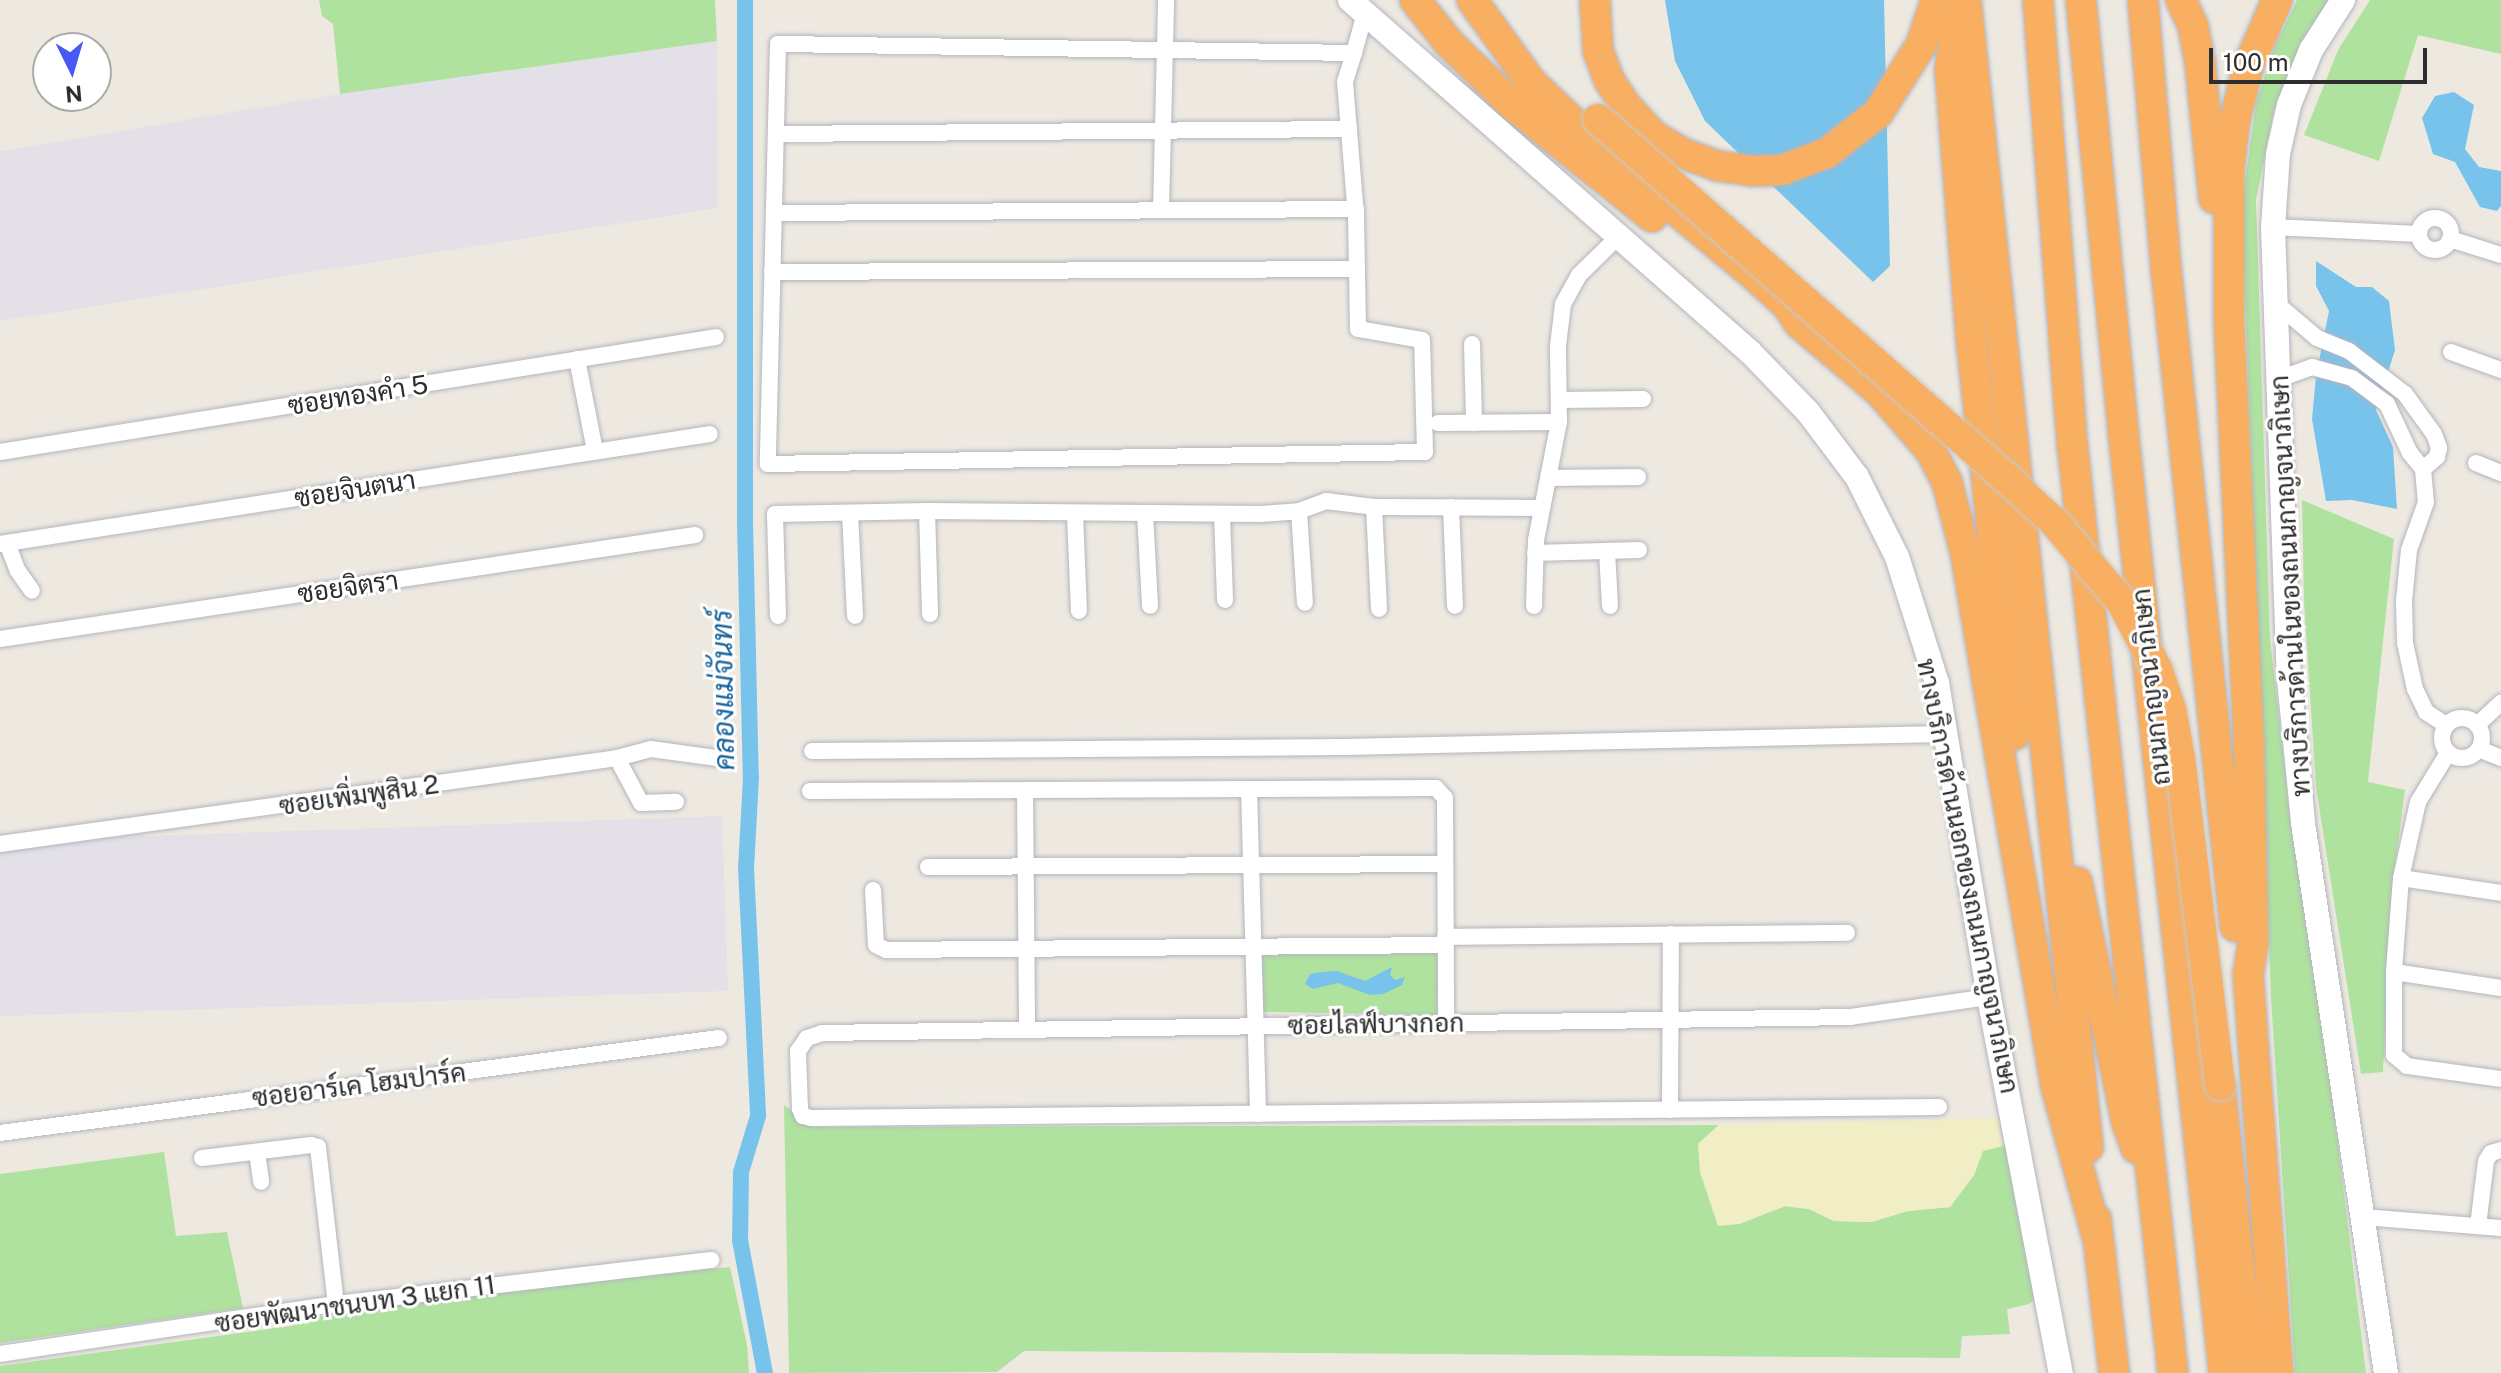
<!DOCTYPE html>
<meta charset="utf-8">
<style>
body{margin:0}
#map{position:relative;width:2501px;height:1373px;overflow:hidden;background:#eee9e0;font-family:"Public Sans",Sarabun,sans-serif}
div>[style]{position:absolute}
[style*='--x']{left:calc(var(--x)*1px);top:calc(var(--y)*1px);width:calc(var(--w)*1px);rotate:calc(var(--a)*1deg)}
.industrial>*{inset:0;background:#e3e0e7;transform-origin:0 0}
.green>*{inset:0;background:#b0e29f;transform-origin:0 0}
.sand>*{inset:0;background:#f1eec5}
.water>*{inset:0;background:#78c3eb}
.canal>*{height:16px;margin:-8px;padding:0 8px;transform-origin:8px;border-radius:8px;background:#78c3eb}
.roads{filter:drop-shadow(0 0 2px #b3b5c0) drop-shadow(0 0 2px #b3b5c0)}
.street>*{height:16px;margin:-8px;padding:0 8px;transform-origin:8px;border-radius:8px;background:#fff}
.street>.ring{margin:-8px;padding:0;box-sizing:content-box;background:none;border:16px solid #fff;border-radius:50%}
.secondary>*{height:24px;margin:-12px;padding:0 12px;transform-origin:12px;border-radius:12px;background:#fff}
.highway>*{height:30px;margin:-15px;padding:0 15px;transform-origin:15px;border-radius:15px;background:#f8af61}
.bridges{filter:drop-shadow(0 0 2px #c8c8c8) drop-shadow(0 0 2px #c8c8c8)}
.highway-bridge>*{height:30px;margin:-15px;padding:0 15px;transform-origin:15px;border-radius:15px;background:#f8af61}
span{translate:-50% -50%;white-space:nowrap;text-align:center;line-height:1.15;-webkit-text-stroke:6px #fff;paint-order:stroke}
.street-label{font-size:26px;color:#2d2d2d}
.water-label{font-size:28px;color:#13619b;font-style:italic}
.north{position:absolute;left:32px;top:32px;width:80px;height:80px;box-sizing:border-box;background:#fff;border:2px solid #ababab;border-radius:50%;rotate:175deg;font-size:22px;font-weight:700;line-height:32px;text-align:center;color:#2d2d2d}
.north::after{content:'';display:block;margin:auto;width:28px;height:36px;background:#4859f3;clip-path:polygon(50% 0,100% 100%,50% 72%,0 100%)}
.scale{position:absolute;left:2209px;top:48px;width:218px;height:36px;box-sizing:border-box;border:4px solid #2d2d2d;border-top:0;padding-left:10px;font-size:24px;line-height:28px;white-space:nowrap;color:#2d2d2d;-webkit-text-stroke:6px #fff;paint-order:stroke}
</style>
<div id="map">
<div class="industrial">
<i style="clip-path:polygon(717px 41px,718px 208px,0 321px,0 151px,340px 94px)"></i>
<i style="left:722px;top:816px;width:175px;height:729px;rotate:88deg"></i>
</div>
<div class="green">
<i style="clip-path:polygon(319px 0,715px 0,717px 41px,340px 94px,333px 24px,322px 16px)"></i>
<i style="clip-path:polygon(2297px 0,2332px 0,2304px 41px,2274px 111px,2256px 200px,2270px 639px,2292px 832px,2322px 1014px,2366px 1373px,2295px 1373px,2271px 998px,2243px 243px,2244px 189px,2256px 102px,2274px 48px)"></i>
<i style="clip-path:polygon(2370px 0,2501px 0,2501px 54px,2418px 35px,2379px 161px,2304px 135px,2338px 50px)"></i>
<i style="clip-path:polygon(2302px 500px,2394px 539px,2368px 782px,2405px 790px,2392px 889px,2383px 1072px,2361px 1074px,2316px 787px,2304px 602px)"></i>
<i style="left:1438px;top:950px;width:65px;height:177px;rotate:91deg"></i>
<i style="clip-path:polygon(784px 1105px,814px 1127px,1719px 1125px,1698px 1144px,1739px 1224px,1785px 1206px,1809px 1209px,1834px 1221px,1871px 1222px,1908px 1211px,1950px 1207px,1974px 1175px,1983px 1150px,2007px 1145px,2036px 1298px,2029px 1304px,2007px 1309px,2010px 1334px,1962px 1336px,1960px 1358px,1024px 1351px,997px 1372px,789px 1373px)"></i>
<i style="clip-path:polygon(164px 1152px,176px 1236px,227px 1232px,243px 1308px,0 1343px,0 1174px)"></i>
<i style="clip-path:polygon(730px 1267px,747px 1345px,749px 1373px,0 1373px,0 1366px,290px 1326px,352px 1307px)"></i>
</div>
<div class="sand">
<i style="clip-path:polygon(1998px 1118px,2007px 1145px,1983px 1151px,1974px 1175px,1950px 1207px,1908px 1211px,1871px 1222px,1834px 1221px,1809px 1209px,1785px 1206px,1739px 1224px,1718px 1226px,1700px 1172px,1698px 1144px,1719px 1125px)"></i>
</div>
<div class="water">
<i style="clip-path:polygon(1665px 0,1884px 0,1890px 266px,1873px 282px,1705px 121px,1675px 61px)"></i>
<i style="clip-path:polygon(2454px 92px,2474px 105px,2465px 149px,2479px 167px,2501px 171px,2501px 206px,2497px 211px,2480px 207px,2455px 162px,2433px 154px,2422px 118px,2435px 96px)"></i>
<i style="clip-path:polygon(2316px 261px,2356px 287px,2372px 287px,2389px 301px,2395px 350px,2376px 410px,2393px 447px,2397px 509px,2352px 500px,2326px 501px,2312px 419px,2316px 376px,2329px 311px,2316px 286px)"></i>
<i style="clip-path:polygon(1392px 967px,1390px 975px,1395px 980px,1405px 977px,1402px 985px,1383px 994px,1370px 995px,1338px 983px,1313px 989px,1305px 984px,1310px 974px,1322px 972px,1337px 971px,1365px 981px)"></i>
</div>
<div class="canal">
<i style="--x:745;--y:0;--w:522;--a:90"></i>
<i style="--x:745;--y:522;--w:255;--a:88.7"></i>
<i style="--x:751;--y:777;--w:91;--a:93.1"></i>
<i style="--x:746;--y:868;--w:248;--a:87.2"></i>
<i style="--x:758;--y:1116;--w:59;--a:106.9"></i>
<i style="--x:741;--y:1172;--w:68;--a:90.8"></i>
<i style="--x:740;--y:1240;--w:135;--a:79.4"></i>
</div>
<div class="roads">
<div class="street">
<i style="--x:1354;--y:53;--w:576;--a:-179.1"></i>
<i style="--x:778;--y:44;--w:420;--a:91.4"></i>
<i style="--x:768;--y:464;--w:657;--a:-1.05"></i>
<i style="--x:1425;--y:452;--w:112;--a:-91.5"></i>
<i style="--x:1422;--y:340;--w:65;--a:-170.2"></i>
<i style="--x:1358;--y:329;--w:113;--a:-91"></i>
<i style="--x:1356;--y:216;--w:134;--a:-94.7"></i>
<i style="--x:1345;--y:82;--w:30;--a:-73"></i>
<i style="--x:1354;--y:53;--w:41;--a:-74.6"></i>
<i style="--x:776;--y:134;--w:573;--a:-0.5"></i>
<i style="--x:1161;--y:210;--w:210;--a:-88.6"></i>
<i style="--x:774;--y:213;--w:582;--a:-0.39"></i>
<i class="ring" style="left:2419px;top:218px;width:16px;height:16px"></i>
<i style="--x:2273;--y:227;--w:145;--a:2.8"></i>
<i style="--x:2450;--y:239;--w:53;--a:17.4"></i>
<i style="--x:772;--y:272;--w:584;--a:-0.29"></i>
<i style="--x:2277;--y:304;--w:52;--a:40.4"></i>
<i style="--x:2317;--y:338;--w:35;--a:22"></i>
<i style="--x:2349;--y:351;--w:71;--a:37.5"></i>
<i style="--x:2405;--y:394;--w:49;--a:54.1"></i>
<i style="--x:2434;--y:434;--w:15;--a:70"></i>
<i style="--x:2439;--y:448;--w:9;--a:103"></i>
<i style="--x:2437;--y:457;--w:18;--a:139"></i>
<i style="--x:1472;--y:344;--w:79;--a:88.5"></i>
<i style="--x:2451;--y:352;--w:53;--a:19.8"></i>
<i style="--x:577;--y:359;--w:94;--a:78.9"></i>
<i style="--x:2279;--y:379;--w:35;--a:-20"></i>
<i style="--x:2312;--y:367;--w:41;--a:15.4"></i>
<i style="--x:2352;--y:378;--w:44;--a:36.6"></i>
<i style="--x:2387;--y:404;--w:54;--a:64.9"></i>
<i style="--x:2410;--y:453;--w:21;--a:51"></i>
<i style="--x:2423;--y:469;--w:33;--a:85"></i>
<i style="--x:2426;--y:502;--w:51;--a:109.5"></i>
<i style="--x:2409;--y:550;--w:51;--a:95.6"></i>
<i style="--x:2404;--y:601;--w:42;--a:88.6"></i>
<i style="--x:2405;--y:643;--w:47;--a:77.7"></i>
<i style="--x:2415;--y:689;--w:25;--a:64"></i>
<i style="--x:2426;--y:712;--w:24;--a:33"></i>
<i style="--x:1559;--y:400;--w:84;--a:-0.7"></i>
<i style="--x:1438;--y:423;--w:121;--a:-0.5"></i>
<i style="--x:0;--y:452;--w:725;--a:-9.12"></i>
<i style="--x:2476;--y:463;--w:27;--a:22"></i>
<i style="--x:1548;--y:478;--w:90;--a:-0.6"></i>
<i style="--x:1374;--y:507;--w:102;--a:87.2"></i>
<i style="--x:1451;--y:507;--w:99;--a:87.7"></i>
<i style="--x:927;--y:511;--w:103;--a:88.3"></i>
<i style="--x:1299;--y:511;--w:92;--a:86.3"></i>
<i style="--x:850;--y:513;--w:103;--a:87.2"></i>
<i style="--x:1075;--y:513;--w:98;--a:87.7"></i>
<i style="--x:1145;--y:513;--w:93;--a:86.9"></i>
<i style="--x:1222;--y:514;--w:86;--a:88"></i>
<i style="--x:7;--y:543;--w:30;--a:69"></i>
<i style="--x:18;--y:571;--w:24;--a:55"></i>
<i style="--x:0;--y:544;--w:718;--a:-8.81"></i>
<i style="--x:1607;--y:551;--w:55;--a:86.9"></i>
<i style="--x:1535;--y:553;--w:104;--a:-1.7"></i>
<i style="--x:1534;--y:606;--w:66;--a:-88.3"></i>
<i style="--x:1536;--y:540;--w:120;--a:-79"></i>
<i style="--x:1559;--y:422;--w:76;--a:-90.8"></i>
<i style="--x:1558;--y:346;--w:42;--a:-83.2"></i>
<i style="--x:1563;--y:304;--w:33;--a:-61"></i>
<i style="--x:1579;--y:275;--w:56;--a:-44.3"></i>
<i style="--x:778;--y:616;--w:102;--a:-91.7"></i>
<i style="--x:775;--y:514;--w:152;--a:-1.1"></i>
<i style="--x:927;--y:511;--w:333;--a:0.5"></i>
<i style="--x:1260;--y:514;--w:39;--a:-4"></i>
<i style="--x:1299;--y:511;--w:29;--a:-20"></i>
<i style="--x:1326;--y:501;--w:48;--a:7.1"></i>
<i style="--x:1374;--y:507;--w:168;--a:0.3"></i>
<i style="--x:0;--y:639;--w:703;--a:-8.51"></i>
<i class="ring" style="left:2442px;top:718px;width:24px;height:24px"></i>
<i style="--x:2477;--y:725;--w:33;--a:-43"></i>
<i style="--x:2479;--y:749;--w:24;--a:22"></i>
<i style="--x:812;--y:751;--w:531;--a:-0.43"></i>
<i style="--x:1343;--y:747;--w:602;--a:-1.24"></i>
<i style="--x:2448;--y:753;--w:57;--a:121.5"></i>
<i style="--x:2418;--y:802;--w:78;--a:102.6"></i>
<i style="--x:2401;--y:878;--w:94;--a:94.3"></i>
<i style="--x:2394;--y:972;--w:83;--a:90"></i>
<i style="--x:2394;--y:1055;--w:17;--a:40"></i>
<i style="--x:2407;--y:1066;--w:95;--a:7.9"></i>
<i style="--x:617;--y:758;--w:51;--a:61.9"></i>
<i style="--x:641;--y:803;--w:35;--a:-2"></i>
<i style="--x:1249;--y:789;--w:325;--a:88.4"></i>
<i style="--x:1025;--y:790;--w:239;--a:89.5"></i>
<i style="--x:810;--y:791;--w:626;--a:-0.27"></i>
<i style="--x:1436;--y:788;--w:13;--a:48"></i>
<i style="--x:1445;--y:798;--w:224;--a:89.7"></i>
<i style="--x:0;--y:844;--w:623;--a:-7.93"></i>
<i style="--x:617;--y:758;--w:35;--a:-15"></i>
<i style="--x:651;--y:749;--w:67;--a:7.8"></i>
<i style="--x:928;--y:867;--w:517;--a:-0.33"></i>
<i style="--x:2401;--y:878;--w:101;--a:8.5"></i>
<i style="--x:873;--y:890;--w:55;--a:86.9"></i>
<i style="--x:876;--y:945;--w:11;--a:27"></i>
<i style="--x:886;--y:950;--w:559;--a:-0.51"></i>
<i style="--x:1445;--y:937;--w:402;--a:-0.6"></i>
<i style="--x:2394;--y:972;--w:108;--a:8.5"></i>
<i style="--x:1939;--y:1107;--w:1128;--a:179.44"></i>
<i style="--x:811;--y:1118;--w:8;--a:-166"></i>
<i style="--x:803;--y:1116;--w:8;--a:-113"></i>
<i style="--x:800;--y:1109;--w:58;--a:-92"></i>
<i style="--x:798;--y:1051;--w:16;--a:-55"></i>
<i style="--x:807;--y:1038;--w:16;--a:-18"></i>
<i style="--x:822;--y:1033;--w:1028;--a:-0.89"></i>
<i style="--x:1850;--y:1017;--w:140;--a:-8.2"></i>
<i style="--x:1670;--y:1110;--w:176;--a:-89.7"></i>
<i style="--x:0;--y:1133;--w:725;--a:-7.53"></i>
<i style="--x:257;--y:1152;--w:30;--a:82"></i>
<i style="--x:202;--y:1158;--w:110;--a:-6.8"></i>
<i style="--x:311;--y:1145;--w:7;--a:16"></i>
<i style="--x:318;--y:1147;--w:158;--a:83.5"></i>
<i style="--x:2363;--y:1217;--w:138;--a:4.6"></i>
<i style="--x:2478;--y:1226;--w:65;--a:-83"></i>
<i style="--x:2486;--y:1161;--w:9;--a:-58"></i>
<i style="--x:2491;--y:1153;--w:10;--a:-17"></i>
<i style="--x:0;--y:1354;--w:340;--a:-8.5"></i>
<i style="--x:336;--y:1304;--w:378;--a:-6.7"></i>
</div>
<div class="secondary">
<i style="--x:1350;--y:0;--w:533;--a:41.35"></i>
<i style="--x:1750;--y:352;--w:83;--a:46"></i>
<i style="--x:1808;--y:412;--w:81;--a:53"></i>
<i style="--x:1857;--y:477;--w:89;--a:63.4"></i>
<i style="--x:1897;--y:557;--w:132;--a:72.4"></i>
<i style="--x:1937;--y:683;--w:318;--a:80.6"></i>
<i style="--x:1989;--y:997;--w:383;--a:79.2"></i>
<i style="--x:2343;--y:0;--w:59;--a:122.6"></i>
<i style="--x:2311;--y:50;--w:59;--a:111.8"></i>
<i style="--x:2289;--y:105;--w:50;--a:102.7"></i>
<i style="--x:2278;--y:154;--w:73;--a:93.9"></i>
<i style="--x:2273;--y:227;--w:452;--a:88"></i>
<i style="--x:2289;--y:679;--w:145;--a:84.4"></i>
<i style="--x:2303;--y:823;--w:556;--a:81.42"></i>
</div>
<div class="highway">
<i style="--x:1415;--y:0;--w:55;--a:51.7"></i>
<i style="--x:1449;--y:43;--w:91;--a:44.1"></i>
<i style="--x:1514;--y:106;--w:177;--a:38.8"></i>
<i style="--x:1472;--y:0;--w:101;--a:54.3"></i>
<i style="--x:1531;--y:82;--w:87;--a:43.6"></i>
<i style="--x:1594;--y:142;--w:208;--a:39.7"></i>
<i style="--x:1754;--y:275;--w:46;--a:42.4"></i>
<i style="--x:1788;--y:306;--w:20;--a:57"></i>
<i style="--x:1799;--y:323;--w:105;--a:40.4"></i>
<i style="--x:1879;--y:391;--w:79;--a:49.1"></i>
<i style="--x:1931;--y:451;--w:35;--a:63"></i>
<i style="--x:1947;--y:482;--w:75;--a:75.4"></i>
<i style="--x:1966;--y:555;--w:539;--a:80.38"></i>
<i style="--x:2056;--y:1086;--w:160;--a:74.7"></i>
<i style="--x:1595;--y:0;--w:51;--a:86.6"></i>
<i style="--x:1598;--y:51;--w:31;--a:69"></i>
<i style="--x:1609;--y:80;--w:31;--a:57"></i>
<i style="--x:1626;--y:106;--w:41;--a:47"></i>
<i style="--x:1654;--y:136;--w:33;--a:31"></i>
<i style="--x:1682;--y:153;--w:38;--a:20"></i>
<i style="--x:1718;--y:166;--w:34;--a:8"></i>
<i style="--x:1752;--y:171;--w:30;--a:-2"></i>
<i style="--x:1782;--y:170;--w:48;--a:-20.7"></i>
<i style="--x:1827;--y:153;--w:65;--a:-38.1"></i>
<i style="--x:1878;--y:113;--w:80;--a:-57.7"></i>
<i style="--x:1921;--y:45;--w:47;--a:-71.6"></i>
<i style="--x:1966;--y:0;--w:1154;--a:83.93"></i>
<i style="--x:2038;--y:0;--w:451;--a:85.6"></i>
<i style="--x:2073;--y:450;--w:928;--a:83.82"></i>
<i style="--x:2081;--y:0;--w:450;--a:84.4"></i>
<i style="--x:2125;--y:448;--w:930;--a:83.89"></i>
<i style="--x:2143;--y:0;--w:269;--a:85.1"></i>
<i style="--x:2166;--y:268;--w:662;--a:84.01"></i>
<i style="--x:2181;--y:0;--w:29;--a:65"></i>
<i style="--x:2193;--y:26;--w:38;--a:79"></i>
<i style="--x:2200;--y:63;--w:136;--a:84.1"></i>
<i style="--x:2277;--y:0;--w:73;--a:113.4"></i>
<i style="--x:2248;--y:67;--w:54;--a:104"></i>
<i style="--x:2235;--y:119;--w:51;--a:96.7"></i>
<i style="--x:2229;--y:170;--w:151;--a:90"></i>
<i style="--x:2229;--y:321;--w:429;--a:87.3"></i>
<i style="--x:2249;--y:750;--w:194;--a:88.8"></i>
<i style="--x:2253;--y:944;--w:30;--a:99"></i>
<i style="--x:2248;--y:974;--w:400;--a:85.7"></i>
<i style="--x:1956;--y:19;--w:51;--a:96.7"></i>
<i style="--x:1950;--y:70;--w:269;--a:85.5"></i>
<i style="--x:1971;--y:338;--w:399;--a:83.7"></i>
<i style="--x:2077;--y:882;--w:246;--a:78.3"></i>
<i style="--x:2127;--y:1123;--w:27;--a:70"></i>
<i style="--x:2220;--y:1086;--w:289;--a:84"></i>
<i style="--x:2096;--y:1219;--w:155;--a:83.3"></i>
</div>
</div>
<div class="bridges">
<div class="highway-bridge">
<i style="--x:1598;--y:119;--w:543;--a:41.34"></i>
<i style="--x:2006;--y:478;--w:64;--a:42.5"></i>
<i style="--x:2053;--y:521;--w:105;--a:49.6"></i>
<i style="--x:2121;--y:601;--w:79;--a:62.1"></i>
<i style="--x:2158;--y:671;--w:40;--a:71.1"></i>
<i style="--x:2171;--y:709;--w:50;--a:79.6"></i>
<i style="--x:2180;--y:758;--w:330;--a:83"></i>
</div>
</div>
<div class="street-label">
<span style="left:358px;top:395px;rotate:-9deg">ซอยทองคำ 5</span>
<span style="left:355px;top:489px;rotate:-9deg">ซอยจินตนา</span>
<span style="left:2290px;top:586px;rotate:-93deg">ทางบริการด้านในของถนนกาญจนาภิเษก</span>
<span style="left:348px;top:587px;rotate:-8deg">ซอยจิตรา</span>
<span style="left:2151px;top:687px;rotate:-96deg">ถนนกาญจนาภิเษก</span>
<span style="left:359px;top:795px;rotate:-8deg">ซอยเพิ่มพูสิน 2</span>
<span style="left:1968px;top:876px;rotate:79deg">ทางบริการด้านนอกของถนนกาญจนาภิเษก</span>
<span style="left:1376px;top:1024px;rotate:-1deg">ซอยไลฟ์บางกอก</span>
<span style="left:359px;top:1085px;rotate:-7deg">ซอยอาร์เค โฮมปาร์ค</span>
<span style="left:355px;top:1304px;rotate:-8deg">ซอยพัฒนาชนบท 3 แยก 11</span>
</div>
<div class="water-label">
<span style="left:723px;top:690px;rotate:-91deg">คลองแม่จันทร์</span>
</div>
<div class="north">N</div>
<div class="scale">100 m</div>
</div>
